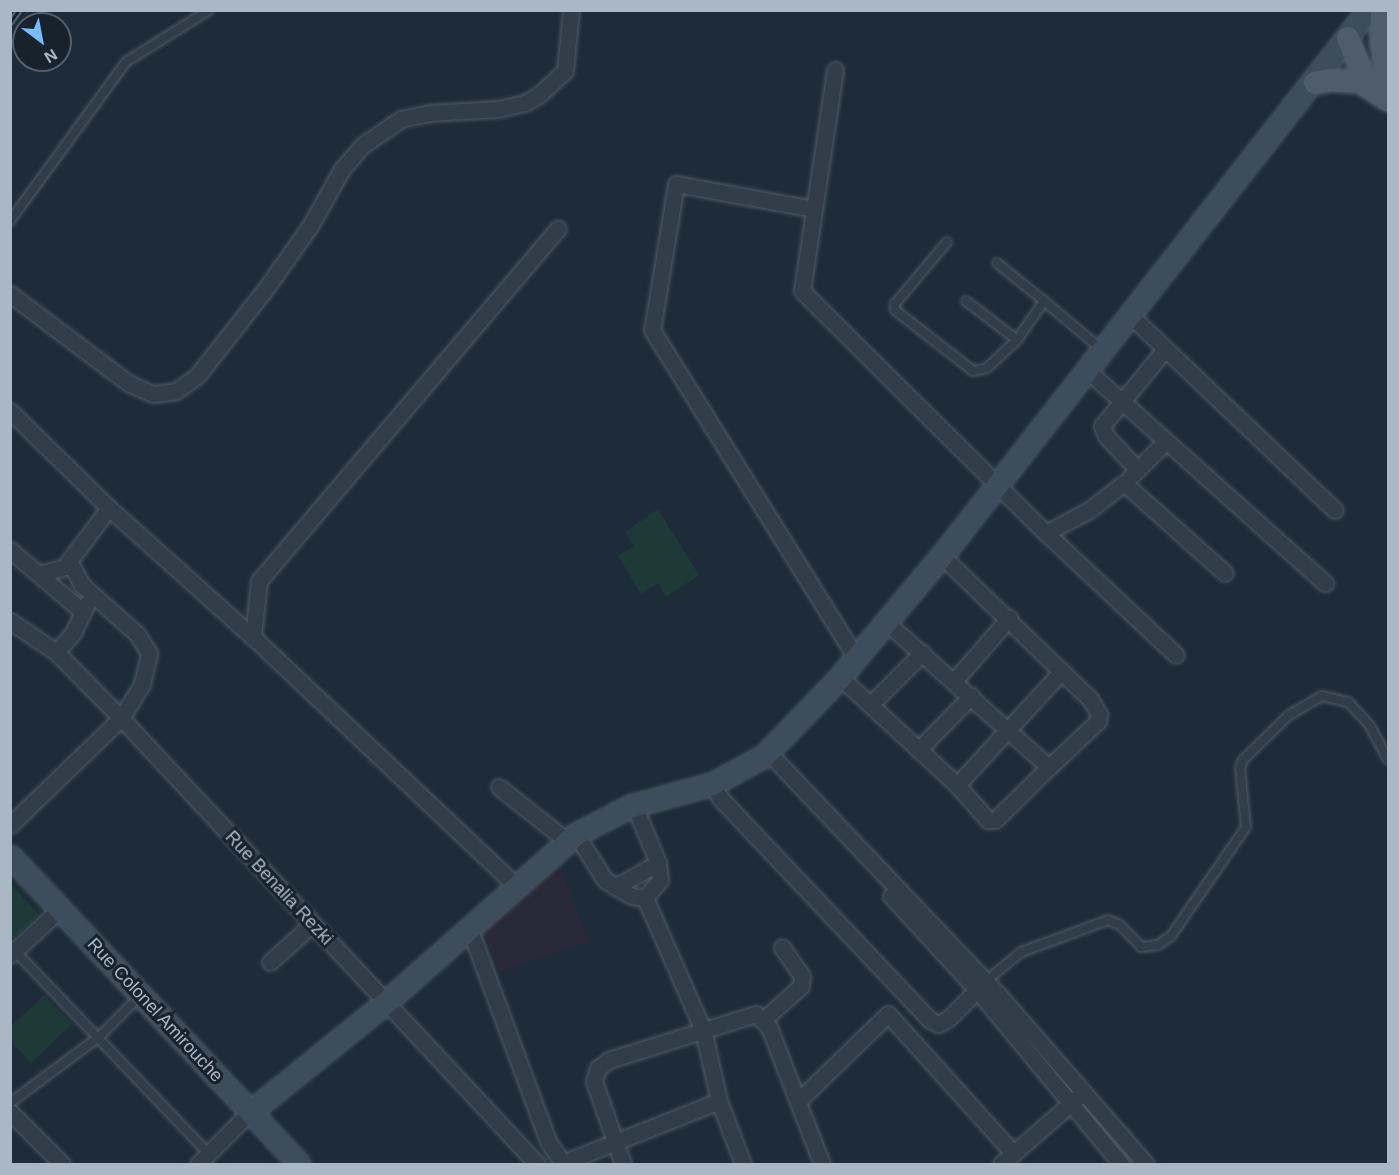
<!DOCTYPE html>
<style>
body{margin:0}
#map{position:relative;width:1399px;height:1175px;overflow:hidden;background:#1d2c38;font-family:Arial,sans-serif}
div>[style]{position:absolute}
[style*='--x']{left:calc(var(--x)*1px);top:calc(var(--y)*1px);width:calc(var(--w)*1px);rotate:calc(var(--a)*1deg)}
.medical>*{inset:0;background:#292939}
.green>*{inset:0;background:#1f3939}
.roads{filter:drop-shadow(0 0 2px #4e5b67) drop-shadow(0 0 2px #4e5b67)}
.service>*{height:8px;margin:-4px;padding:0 4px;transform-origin:4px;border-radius:4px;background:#313d48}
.minor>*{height:15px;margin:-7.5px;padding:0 7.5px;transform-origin:7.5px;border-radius:7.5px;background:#313d48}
.secondary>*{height:21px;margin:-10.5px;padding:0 10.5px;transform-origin:10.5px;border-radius:10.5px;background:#3e4d5c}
.primary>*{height:22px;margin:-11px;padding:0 11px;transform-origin:11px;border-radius:11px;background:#4e5d69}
.rail>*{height:7px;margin-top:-3.5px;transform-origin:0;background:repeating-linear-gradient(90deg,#17222d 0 14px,#526270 0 28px);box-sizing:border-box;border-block:2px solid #526270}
span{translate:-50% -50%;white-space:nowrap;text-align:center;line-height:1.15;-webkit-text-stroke:6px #17222d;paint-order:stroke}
.street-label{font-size:18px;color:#aab8c6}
.frame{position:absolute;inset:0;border:12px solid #aab8c6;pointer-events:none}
.north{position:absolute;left:12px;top:12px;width:60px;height:60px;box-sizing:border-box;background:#17222d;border:2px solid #525e6a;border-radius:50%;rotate:148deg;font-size:16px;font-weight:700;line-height:24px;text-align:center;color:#aab8c6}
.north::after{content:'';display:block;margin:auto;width:21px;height:27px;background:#76bcff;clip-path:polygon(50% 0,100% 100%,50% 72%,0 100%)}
</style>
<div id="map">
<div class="medical">
<i style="clip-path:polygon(560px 867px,589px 942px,500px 972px,482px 928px)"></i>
</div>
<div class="green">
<i style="clip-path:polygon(658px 509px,699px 575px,666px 597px,658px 583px,641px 594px,618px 556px,634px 546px,625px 532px)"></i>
<i style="clip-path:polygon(11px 884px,39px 915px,11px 940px,10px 940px)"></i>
<i style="clip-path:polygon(44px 995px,72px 1024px,31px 1063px,11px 1042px,11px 1026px)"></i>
</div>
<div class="roads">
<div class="service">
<i style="--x:10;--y:221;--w:197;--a:-53.9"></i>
<i style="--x:126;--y:62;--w:98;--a:-32.1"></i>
<i style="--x:947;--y:242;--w:81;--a:130"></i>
<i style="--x:895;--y:304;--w:6;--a:90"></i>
<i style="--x:895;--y:310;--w:99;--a:38"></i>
<i style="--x:973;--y:371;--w:14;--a:-12"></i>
<i style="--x:987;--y:368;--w:41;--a:-43"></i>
<i style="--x:1017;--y:340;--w:47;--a:-55.3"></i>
<i style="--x:1044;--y:301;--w:75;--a:40.1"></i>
<i style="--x:997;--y:263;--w:60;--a:39"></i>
<i style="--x:966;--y:301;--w:64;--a:37.4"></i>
<i style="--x:15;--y:951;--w:281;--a:46.3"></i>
<i style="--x:986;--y:981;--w:45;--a:-39.6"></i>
<i style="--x:1021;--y:952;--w:93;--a:-20.2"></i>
<i style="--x:1108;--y:920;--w:13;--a:23"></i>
<i style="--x:1120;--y:925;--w:30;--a:46"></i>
<i style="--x:1141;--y:947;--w:17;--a:-7"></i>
<i style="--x:1158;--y:945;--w:16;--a:-35"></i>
<i style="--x:1171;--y:936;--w:132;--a:-55.5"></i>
<i style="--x:1246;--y:827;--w:59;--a:-95.8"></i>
<i style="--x:1240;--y:768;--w:9;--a:-69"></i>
<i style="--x:1243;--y:760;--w:64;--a:-44.4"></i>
<i style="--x:1289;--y:715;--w:38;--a:-30"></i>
<i style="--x:1322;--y:696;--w:27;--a:13"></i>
<i style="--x:1348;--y:702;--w:33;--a:47"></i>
<i style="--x:1370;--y:726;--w:38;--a:62"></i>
<i style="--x:10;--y:1103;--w:111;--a:-36.6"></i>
<i style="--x:99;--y:1037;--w:57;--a:-45"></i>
</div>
<div class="minor">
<i style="--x:835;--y:70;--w:223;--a:98.5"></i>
<i style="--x:802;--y:291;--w:344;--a:44.8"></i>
<i style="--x:1046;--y:533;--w:49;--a:-28.1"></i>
<i style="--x:1089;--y:510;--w:44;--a:-37.6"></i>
<i style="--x:1124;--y:483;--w:135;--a:41.7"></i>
<i style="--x:814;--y:209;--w:140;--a:-169.7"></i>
<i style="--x:676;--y:184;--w:148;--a:99.3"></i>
<i style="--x:652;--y:330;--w:386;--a:58.1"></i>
<i style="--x:10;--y:294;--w:148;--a:37"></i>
<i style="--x:128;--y:383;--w:27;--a:24"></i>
<i style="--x:153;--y:394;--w:23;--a:-7"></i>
<i style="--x:176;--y:391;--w:26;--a:-36"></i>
<i style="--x:197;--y:376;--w:108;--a:-51.8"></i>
<i style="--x:264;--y:291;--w:80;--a:-54.7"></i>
<i style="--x:310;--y:226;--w:65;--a:-60.7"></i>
<i style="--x:342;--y:169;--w:32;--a:-49"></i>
<i style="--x:363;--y:145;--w:46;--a:-34.4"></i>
<i style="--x:401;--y:119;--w:29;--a:-12"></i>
<i style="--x:429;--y:113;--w:69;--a:-3.3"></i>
<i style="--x:498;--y:109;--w:28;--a:-13"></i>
<i style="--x:525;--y:103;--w:17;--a:-31"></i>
<i style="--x:540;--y:94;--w:34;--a:-43"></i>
<i style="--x:565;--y:71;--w:61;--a:-84.4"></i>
<i style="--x:1132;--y:317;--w:280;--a:43.6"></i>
<i style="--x:1089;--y:372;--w:317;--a:41.8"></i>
<i style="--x:10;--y:411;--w:139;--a:44.4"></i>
<i style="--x:109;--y:508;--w:193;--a:41.9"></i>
<i style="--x:253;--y:637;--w:365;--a:43.4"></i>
<i style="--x:1137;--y:469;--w:45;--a:-133.2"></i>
<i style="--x:1106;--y:436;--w:11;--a:-112"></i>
<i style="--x:1102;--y:426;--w:99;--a:-50.7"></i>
<i style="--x:1131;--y:476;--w:49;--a:-45"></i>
<i style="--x:1046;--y:533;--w:178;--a:43.2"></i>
<i style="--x:10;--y:550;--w:96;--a:40.3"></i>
<i style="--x:39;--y:574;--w:27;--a:-15"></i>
<i style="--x:65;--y:567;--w:7;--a:-56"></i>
<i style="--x:10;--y:621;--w:55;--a:34"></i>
<i style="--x:56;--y:652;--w:93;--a:45.4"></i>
<i style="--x:121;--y:718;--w:610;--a:46.99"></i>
<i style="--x:886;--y:622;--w:218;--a:41.7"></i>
<i style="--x:1049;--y:767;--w:67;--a:-43.2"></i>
<i style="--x:1098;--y:721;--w:7;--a:-82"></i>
<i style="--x:1099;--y:714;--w:17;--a:-121"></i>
<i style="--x:1090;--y:699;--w:206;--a:-136"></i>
<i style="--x:253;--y:637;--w:56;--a:-83.9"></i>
<i style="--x:259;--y:581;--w:462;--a:-49.7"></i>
<i style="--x:56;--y:652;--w:25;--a:-48"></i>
<i style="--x:73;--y:633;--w:33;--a:-65"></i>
<i style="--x:840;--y:677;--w:159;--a:42.7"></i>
<i style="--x:957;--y:785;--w:47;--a:48.5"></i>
<i style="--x:988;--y:820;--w:7;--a:0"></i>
<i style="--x:995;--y:820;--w:76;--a:-44.5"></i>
<i style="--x:954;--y:681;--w:84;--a:-48.9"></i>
<i style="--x:870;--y:705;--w:74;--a:-45"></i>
<i style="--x:918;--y:750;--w:76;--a:-45.5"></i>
<i style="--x:768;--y:752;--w:334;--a:46.5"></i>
<i style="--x:998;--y:994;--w:225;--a:49"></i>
<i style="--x:712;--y:784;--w:16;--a:60"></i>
<i style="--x:720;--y:798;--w:306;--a:46.6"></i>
<i style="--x:930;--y:1020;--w:9;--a:27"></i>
<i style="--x:938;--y:1024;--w:11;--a:-27"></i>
<i style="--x:948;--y:1019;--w:51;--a:-45"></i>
<i style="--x:957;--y:785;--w:155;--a:-47.4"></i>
<i style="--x:499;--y:787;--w:87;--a:38.5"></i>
<i style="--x:634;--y:805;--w:63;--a:67.5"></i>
<i style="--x:10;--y:825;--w:154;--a:-43.9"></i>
<i style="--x:121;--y:718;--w:40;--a:-58"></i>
<i style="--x:142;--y:684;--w:32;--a:-77"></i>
<i style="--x:149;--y:653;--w:22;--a:-122"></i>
<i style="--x:137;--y:634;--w:74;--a:-138.3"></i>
<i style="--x:82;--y:585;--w:27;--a:-118"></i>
<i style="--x:69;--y:561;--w:66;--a:-53"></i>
<i style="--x:576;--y:834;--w:54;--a:57.8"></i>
<i style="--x:605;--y:880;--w:31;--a:31"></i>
<i style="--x:632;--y:896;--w:13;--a:9"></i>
<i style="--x:645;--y:898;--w:144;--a:66.3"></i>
<i style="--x:703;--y:1030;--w:73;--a:77.3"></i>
<i style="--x:719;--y:1101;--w:67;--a:69.1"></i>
<i style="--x:615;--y:887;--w:49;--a:-29.2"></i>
<i style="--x:658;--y:863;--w:17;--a:83"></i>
<i style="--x:660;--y:880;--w:23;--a:130"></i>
<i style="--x:891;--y:896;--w:127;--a:47.5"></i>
<i style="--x:977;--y:990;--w:226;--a:50.4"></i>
<i style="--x:470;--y:930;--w:227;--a:69.7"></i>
<i style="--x:549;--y:1143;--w:23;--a:56"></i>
<i style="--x:10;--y:955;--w:68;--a:-42.6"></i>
<i style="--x:270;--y:962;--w:57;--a:-42.1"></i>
<i style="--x:763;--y:1020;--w:51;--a:-41.8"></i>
<i style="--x:801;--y:986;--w:10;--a:-84"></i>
<i style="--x:802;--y:976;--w:35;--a:-125"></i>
<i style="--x:798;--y:1101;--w:125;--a:-44"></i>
<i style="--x:888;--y:1014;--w:187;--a:48"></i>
<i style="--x:10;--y:1112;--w:74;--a:45"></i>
<i style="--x:198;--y:1164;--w:74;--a:-45"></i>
<i style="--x:560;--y:1164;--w:171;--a:-21.6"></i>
<i style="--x:623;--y:1164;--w:88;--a:-109.3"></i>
<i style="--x:594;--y:1081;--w:14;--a:-73"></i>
<i style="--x:598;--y:1068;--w:14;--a:-36"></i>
<i style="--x:609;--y:1060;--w:154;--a:-17.4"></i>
<i style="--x:756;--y:1014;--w:18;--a:45"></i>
<i style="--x:769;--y:1027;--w:147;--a:68.9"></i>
<i style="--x:1001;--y:1164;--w:102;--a:-41"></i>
</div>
<div class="secondary">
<i style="--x:10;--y:856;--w:422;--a:46.8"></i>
<i style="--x:250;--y:1112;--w:174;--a:-38.9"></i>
<i style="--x:385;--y:1003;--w:255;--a:-41.5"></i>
<i style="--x:576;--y:834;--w:62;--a:-27"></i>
<i style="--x:631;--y:806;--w:84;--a:-15.2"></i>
<i style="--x:712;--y:784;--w:59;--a:-28.3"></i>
<i style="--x:764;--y:756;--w:110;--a:-46.1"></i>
<i style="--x:840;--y:677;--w:167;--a:-50.1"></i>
<i style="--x:947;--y:549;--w:684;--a:-52.01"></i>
</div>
<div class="primary">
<i style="--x:1382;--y:10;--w:31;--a:92"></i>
<i style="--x:1381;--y:41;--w:42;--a:80.3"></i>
<i style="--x:1348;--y:38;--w:32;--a:68"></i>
<i style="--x:1360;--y:68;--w:24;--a:54"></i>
<i style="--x:1315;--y:83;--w:15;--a:-11"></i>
<i style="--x:1330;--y:80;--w:30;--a:4"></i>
<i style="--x:1360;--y:82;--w:33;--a:33"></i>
</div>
</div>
<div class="rail">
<i style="--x:10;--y:23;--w:16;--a:-55"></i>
</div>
<div class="street-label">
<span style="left:279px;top:888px;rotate:47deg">Rue Benalia Rezki</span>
<span style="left:155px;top:1010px;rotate:47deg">Rue Colonel Amirouche</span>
</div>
<div class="frame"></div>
<div class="north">N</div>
</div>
